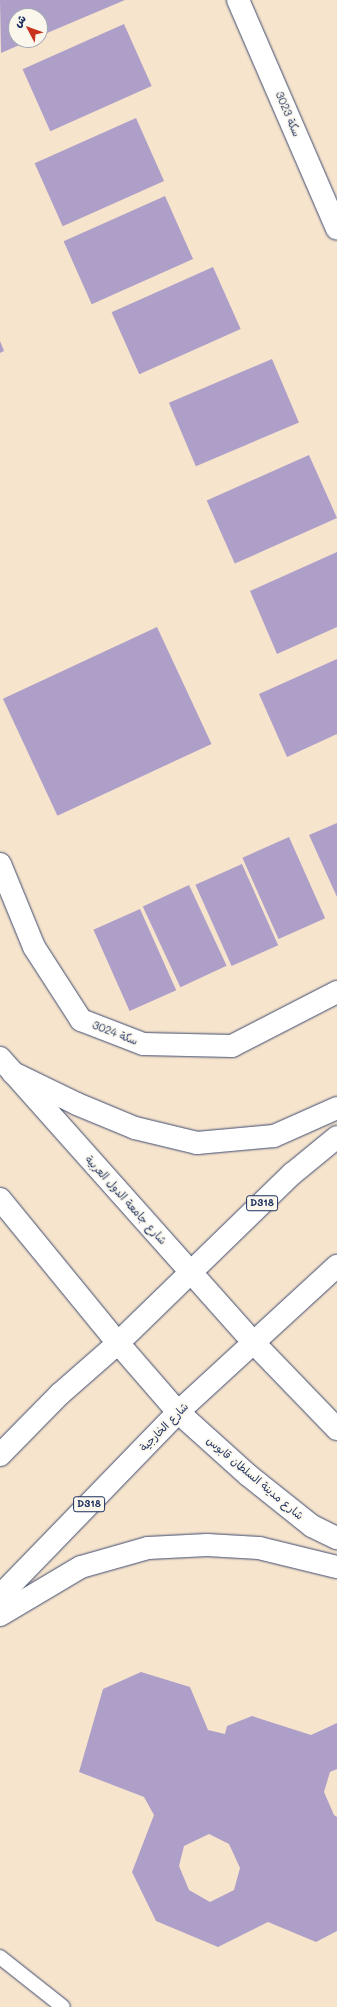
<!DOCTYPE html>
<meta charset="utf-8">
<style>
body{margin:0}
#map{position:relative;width:337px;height:2007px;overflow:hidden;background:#f7e4cd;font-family:Mali,"Playpen Sans Arabic",sans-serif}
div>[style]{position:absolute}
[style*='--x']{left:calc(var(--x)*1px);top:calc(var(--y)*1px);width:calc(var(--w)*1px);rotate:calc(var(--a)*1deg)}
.building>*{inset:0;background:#ae9fc9;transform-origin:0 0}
.roads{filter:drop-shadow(0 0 1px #3c4a6f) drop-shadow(0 0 1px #3c4a6f)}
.service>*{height:14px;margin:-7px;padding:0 7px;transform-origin:7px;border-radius:7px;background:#fff}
.minor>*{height:22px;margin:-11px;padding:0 11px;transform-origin:11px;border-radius:11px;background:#fff}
.secondary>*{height:22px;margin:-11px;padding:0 11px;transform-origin:11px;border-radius:11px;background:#fff}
.primary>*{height:22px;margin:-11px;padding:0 11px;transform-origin:11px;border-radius:11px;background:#fff}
span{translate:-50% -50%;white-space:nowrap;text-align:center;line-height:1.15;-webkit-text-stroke:3.5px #fbf7ec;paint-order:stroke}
.shield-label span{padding:1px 3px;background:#fbf7ec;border:1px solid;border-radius:3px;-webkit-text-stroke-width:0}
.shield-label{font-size:10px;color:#1b2f5e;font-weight:700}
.street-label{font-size:11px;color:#1b2f5e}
.north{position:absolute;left:8px;top:8px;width:40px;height:40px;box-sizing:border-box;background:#fbf7ec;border:1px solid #a1a7b3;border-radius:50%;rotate:311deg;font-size:11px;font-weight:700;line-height:16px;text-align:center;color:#1b2f5e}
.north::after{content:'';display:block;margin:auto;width:14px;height:18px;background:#c8321e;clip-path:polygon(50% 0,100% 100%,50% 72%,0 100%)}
</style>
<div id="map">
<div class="building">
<i style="clip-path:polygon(0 0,125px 0,40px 36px,40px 16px,16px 16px,16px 40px,31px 40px,1px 53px)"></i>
<i style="left:124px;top:24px;width:68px;height:111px;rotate:66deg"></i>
<i style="left:136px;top:118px;width:69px;height:111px;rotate:66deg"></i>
<i style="left:165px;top:196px;width:69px;height:111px;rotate:66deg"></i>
<i style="left:213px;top:267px;width:68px;height:111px;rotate:66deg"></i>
<i style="clip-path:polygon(0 341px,4px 351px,0 353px)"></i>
<i style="left:272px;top:359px;width:69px;height:112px;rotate:67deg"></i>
<i style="left:309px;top:455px;width:69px;height:112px;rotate:66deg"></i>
<i style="clip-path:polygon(337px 552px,337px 627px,277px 654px,250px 591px)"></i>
<i style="left:157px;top:627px;width:129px;height:170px;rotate:65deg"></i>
<i style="clip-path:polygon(337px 659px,337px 734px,287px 757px,259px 694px)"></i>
<i style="clip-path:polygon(337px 823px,337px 897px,309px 835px)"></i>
<i style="left:289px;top:837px;width:89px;height:51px;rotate:66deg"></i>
<i style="left:242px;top:864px;width:89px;height:51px;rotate:66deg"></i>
<i style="left:189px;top:885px;width:89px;height:51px;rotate:65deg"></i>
<i style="left:140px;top:909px;width:89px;height:51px;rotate:66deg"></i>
<i style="clip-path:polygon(evenodd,141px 1672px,190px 1687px,208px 1730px,225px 1734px,227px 1726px,252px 1716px,311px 1735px,337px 1723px,337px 1769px,330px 1772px,324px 1792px,334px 1815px,337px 1817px,337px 1931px,316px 1942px,268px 1922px,218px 1947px,156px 1921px,132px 1872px,154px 1815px,144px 1797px,79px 1772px,103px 1689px,141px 1672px,209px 1834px,229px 1844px,240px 1868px,234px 1890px,210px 1902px,189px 1890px,179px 1866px,184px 1846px,209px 1834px)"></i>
</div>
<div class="roads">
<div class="service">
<i style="--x:0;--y:1957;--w:80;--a:38.4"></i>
</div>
<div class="minor">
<i style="--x:238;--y:0;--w:249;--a:66.6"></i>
<i style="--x:0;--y:864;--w:90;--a:67.7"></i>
<i style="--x:34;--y:947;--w:87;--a:57.2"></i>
<i style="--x:81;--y:1020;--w:66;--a:21.2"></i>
<i style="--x:143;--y:1044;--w:89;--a:1.3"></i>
<i style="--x:232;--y:1046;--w:118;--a:-27.2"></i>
</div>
<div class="secondary">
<i style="--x:0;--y:1058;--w:380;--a:48.3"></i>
<i style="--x:253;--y:1342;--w:121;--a:46"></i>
<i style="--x:0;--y:1199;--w:186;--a:50.7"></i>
<i style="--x:118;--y:1343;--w:91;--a:49"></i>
<i style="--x:178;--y:1412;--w:94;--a:42"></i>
<i style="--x:248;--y:1475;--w:82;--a:38.6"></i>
<i style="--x:312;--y:1526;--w:28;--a:26"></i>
</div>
<div class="primary">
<i style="--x:13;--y:1073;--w:71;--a:25.8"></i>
<i style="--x:77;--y:1104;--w:63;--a:22.5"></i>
<i style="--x:135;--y:1128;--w:64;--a:13.6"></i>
<i style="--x:197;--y:1143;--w:77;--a:-5.2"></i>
<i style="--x:274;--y:1136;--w:69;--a:-24"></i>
<i style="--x:0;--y:1455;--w:86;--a:-45.5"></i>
<i style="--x:60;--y:1394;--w:77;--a:-41.3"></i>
<i style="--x:118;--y:1343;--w:243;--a:-44.2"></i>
<i style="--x:292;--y:1174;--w:58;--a:-39.4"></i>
<i style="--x:0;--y:1596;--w:256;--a:-45.9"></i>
<i style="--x:178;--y:1412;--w:216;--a:-42.6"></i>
<i style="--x:0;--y:1615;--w:94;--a:-30.7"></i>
<i style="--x:81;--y:1567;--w:70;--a:-15.8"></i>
<i style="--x:148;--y:1548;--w:59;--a:-2.9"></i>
<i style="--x:207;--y:1545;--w:52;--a:3.3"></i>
<i style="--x:259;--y:1548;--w:80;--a:13.7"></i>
</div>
</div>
<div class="shield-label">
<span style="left:262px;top:1203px">D318</span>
<span style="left:89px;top:1504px">D318</span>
</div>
<div class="street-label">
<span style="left:288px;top:114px;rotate:67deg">سكة 3023</span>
<span style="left:115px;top:1033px;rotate:21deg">سكة 3024</span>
<span style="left:126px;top:1200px;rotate:48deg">شارع جامعة الدول العربية</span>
<span style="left:164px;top:1427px;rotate:-45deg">شارع الخارجية</span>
<span style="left:255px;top:1478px;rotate:40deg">شارع مدينة السلطان قابوس</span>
</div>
<div class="north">ش</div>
</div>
